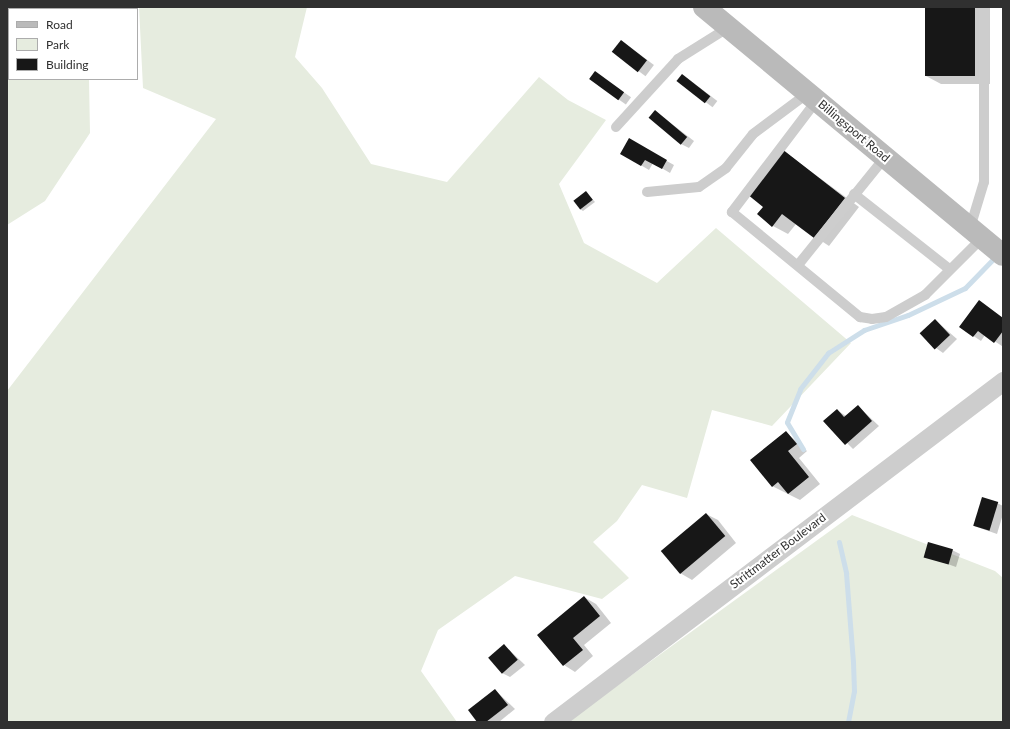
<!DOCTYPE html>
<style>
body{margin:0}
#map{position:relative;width:1010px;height:729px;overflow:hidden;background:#fff;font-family:Lato,sans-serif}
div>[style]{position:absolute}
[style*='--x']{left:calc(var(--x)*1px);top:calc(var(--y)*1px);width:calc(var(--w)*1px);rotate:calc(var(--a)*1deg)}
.green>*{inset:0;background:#e6ecdf}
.shadow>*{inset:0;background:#0003;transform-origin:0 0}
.stream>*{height:5px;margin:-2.5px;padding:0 2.5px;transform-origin:2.5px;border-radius:2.5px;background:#cddeea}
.building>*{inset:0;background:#171717;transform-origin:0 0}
.lane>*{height:10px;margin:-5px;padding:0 5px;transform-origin:5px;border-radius:5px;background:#cdcdcd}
.street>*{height:19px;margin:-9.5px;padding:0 9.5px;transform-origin:9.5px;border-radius:9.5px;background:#cdcdcd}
.secondary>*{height:22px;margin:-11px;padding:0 11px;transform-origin:11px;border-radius:11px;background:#bababa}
span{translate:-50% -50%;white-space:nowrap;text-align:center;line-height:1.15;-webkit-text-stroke:4px #fff;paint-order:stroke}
.street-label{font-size:12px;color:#303030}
.frame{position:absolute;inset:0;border:8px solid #303030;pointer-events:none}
.legend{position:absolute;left:8px;top:8px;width:130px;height:72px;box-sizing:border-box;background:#fff;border:1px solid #acacac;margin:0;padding:5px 7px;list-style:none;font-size:12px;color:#303030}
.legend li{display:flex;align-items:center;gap:8px;height:20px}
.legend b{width:20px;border:1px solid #acacac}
</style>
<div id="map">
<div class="green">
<i style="clip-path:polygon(7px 7px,89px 7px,9px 9px,9px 79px,89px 79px,90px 133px,45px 201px,7px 225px)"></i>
<i style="clip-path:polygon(139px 7px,307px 7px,295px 57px,322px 88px,371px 164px,447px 182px,539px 77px,568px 100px,606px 120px,559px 184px,584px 243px,657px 283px,716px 228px,851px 343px,772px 426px,712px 410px,687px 498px,642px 485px,617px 521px,593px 542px,629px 578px,602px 599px,515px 576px,438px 630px,421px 671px,457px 722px,7px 722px,7px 391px,216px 119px,143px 88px)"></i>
<i style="clip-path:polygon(852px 515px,995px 571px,1003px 578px,1003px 722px,567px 722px)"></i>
</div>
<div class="shadow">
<i style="clip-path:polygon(926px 7px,990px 7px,990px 84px,941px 84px,926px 76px)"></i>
<i style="left:622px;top:41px;width:40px;height:14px;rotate:37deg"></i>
<i style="left:595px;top:72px;width:44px;height:9px;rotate:35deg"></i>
<i style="left:683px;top:75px;width:43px;height:8px;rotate:37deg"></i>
<i style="clip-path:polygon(655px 111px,694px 141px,689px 148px,681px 144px)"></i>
<i style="clip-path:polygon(629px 140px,674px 165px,670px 173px,653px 163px,649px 170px,622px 154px)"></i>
<i style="clip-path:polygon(782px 150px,859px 207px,829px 246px,796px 224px,788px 234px,773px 226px,764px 206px)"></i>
<i style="clip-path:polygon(586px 192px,595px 202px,583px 211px,580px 209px)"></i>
<i style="clip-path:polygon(980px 301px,1003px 318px,1002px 346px,985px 335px,981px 341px,960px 327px)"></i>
<i style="clip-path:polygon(935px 320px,957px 339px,943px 353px,936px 348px)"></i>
<i style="clip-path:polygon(858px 406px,879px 426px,853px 449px,825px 421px,837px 410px,846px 416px)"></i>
<i style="clip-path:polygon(786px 432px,807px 451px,799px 458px,820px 484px,800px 500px,772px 486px)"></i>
<i style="clip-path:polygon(997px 503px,1003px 506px,1003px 514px,997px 534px,974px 526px)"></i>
<i style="clip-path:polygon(706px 514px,718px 520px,736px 543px,692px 580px,680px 573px)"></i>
<i style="clip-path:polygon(952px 550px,960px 554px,956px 567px,925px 556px)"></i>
<i style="clip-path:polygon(584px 597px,596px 604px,611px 623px,584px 645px,593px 656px,575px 672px,564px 665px)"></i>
<i style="clip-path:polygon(504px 645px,525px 665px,510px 677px,502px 673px)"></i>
<i style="clip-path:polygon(495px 690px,515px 709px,499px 722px,478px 722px)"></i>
</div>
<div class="stream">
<i style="--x:803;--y:449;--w:31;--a:-121"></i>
<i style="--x:787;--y:422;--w:35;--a:-68"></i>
<i style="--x:800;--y:389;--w:46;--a:-52.1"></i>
<i style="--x:828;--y:353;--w:43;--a:-32.6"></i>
<i style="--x:864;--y:330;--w:46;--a:-18.8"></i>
<i style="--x:908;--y:315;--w:63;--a:-25.3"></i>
<i style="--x:965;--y:288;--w:45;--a:-45.9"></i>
<i style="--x:839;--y:542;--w:32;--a:77"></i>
<i style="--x:846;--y:573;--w:89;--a:85.5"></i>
<i style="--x:853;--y:662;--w:29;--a:88"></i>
<i style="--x:854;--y:691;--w:32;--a:101"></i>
</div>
<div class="building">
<i style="left:925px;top:7px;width:50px;height:69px"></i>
<i style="left:621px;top:40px;width:33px;height:15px;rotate:38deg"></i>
<i style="left:595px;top:71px;width:36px;height:10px;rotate:36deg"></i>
<i style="left:682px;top:74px;width:36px;height:9px;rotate:38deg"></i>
<i style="left:655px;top:110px;width:42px;height:10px;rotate:40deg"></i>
<i style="clip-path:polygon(629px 138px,667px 160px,662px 169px,645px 160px,641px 166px,620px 154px)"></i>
<i style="clip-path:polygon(782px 149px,845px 198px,814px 238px,782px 214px,772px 227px,757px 214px,763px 207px,747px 194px)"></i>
<i style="left:586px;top:191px;width:11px;height:16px;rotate:52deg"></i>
<i style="clip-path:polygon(979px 300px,1003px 318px,1003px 331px,994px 343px,978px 331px,973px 337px,959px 327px)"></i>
<i style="left:935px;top:319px;width:22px;height:21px;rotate:47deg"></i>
<i style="clip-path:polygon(858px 405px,872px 421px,845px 445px,823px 421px,837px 409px,844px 417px)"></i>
<i style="clip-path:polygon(786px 431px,797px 444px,788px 451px,809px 477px,788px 494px,778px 482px,772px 487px,750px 460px)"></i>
<i style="left:982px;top:497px;width:17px;height:30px;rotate:17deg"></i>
<i style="left:706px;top:513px;width:30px;height:59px;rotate:50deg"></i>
<i style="left:928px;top:542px;width:26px;height:16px;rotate:16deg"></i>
<i style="clip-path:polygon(584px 596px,600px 616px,573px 638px,583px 650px,563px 666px,537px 635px)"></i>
<i style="left:504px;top:644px;width:21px;height:21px;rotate:49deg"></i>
<i style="clip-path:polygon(495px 689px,508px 705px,486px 722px,477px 722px,468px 710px)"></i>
</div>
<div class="lane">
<i style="--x:817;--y:100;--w:141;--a:127.2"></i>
<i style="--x:732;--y:212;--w:166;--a:39.4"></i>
<i style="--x:860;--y:317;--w:12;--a:9"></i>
<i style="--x:872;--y:319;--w:14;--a:-8"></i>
<i style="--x:886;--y:317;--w:45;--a:-29.4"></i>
<i style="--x:925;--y:295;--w:81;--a:-45"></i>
<i style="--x:616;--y:127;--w:92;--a:-47.6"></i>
<i style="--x:678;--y:59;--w:60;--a:-32.1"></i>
<i style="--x:647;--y:192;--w:52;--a:-5.5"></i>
<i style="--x:699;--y:187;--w:33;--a:-35"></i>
<i style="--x:726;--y:168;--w:43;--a:-51.5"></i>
<i style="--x:753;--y:134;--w:69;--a:-36.7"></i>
<i style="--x:854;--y:194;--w:120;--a:38.2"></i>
<i style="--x:970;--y:228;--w:48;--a:-73.1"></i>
<i style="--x:984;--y:182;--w:175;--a:-90"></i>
<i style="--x:798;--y:265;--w:139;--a:-51.1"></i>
</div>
<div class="street">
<i style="--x:553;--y:722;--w:565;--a:-37.15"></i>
</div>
<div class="secondary">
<i style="--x:704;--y:7;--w:388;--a:39.7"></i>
</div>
<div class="street-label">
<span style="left:854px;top:131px;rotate:40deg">Billingsport Road</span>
<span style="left:778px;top:551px;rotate:-37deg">Strittmatter Boulevard</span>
</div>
<div class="frame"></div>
<ul class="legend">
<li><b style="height:5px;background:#bababa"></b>Road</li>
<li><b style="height:11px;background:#e6ecdf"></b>Park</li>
<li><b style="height:11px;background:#171717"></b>Building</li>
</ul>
</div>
